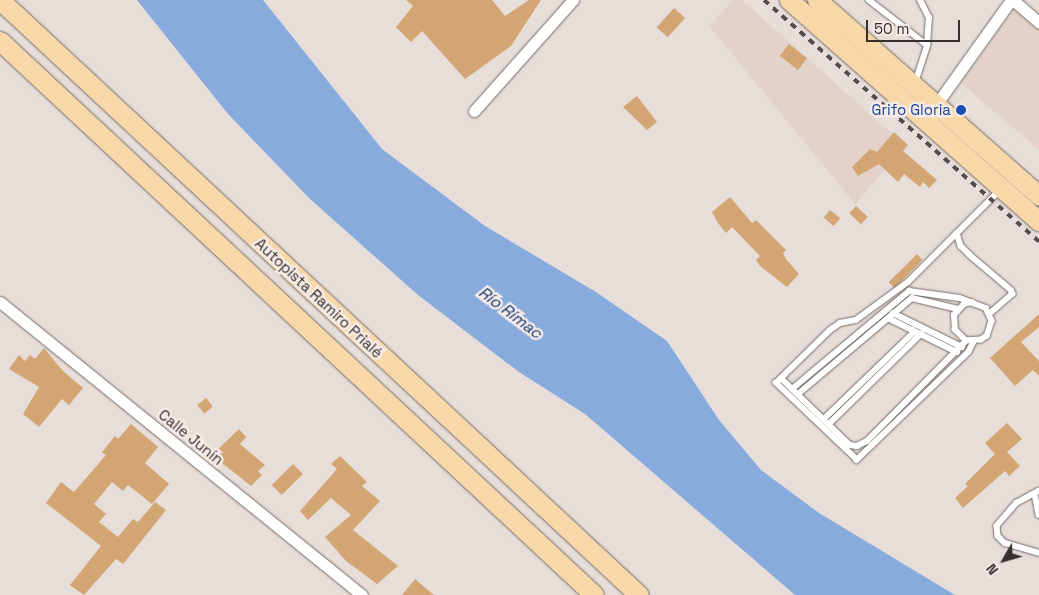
<!DOCTYPE html>
<meta charset="utf-8">
<style>
body{margin:0}
#map{position:relative;width:1039px;height:595px;overflow:hidden;background:#e8ded9;font-family:"Space Grotesk",sans-serif}
div>[style]{position:absolute}
[style*='--x']{left:calc(var(--x)*1px);top:calc(var(--y)*1px);width:calc(var(--w)*1px);rotate:calc(var(--a)*1deg)}
.built>*{inset:0;background:#e3d2c9}
.water>*{inset:0;background:#88abde}
.building>*{inset:0;background:#d2a573;transform-origin:0 0}
.roads{filter:drop-shadow(0 0 1px #756c67) drop-shadow(0 0 1px #756c67)}
.service>*{height:5.5px;margin:-2.75px;padding:0 2.75px;transform-origin:2.75px;border-radius:2.75px;background:#fff}
.minor>*{height:11px;margin:-5.5px;padding:0 5.5px;transform-origin:5.5px;border-radius:5.5px;background:#fff}
.trunk>*{height:19px;margin:-9.5px;padding:0 9.5px;transform-origin:9.5px;border-radius:9.5px;background:#f8d7a8}
.rail>*{height:4px;margin-top:-2px;transform-origin:0;background:repeating-linear-gradient(90deg,#534e4c 0 6px,transparent 0 12px)}
.dots>*{width:14px;height:14px;translate:-50% -50%;box-sizing:border-box;border:2px solid #f6ebe6;border-radius:50%}
span{translate:-50% -50%;white-space:nowrap;text-align:center;line-height:1.15;-webkit-text-stroke:5px #f6ebe6;paint-order:stroke}
.transit-label{font-size:15px;color:#164399}
.right{translate:-100% -50%;text-align:right}
.street-label{font-size:15px;color:#34302e}
.water-label{font-size:16px;color:#0d3875;font-style:italic}
.north{position:absolute;left:979px;top:535px;width:50px;height:50px;-webkit-text-stroke:4px #f6ebe6;paint-order:stroke;rotate:232deg;font-size:14px;font-weight:700;line-height:20px;text-align:center;color:#34302e}
.north::after{content:'';display:block;margin:auto;width:18px;height:22px;background:#34302e;clip-path:polygon(50% 0,100% 100%,50% 72%,0 100%)}
.scale{position:absolute;left:866px;top:20px;width:94px;height:22px;box-sizing:border-box;border:2px solid #34302e;border-top:0;padding-left:6px;font-size:15px;line-height:18px;white-space:nowrap;color:#34302e;-webkit-text-stroke:4px #f6ebe6;paint-order:stroke}
</style>
<div id="map">
<div class="built">
<i style="clip-path:polygon(733px 0,742px 0,906px 146px,855px 204px,709px 26px)"></i>
<i style="clip-path:polygon(1017px 5px,1039px 25px,1039px 150px,961px 83px)"></i>
</div>
<div class="water">
<i style="clip-path:polygon(137px 0,263px 0,382px 149px,485px 226px,596px 292px,667px 341px,719px 420px,761px 470px,819px 513px,955px 595px,795px 595px,585px 414px,519px 372px,418px 295px,310px 199px,228px 114px)"></i>
</div>
<div class="building">
<i style="clip-path:polygon(406px 0,492px 0,505px 16px,529px 0,541px 0,511px 46px,465px 79px,422px 31px,411px 42px,396px 27px,413px 6px)"></i>
<i style="left:674px;top:8px;width:15px;height:26px;rotate:42deg"></i>
<i style="left:789px;top:44px;width:23px;height:15px;rotate:38deg"></i>
<i style="clip-path:polygon(637px 96px,657px 122px,647px 130px,623px 107px)"></i>
<i style="clip-path:polygon(894px 132px,908px 145px,903px 151px,937px 180px,929px 188px,923px 182px,920px 187px,904px 174px,898px 182px,879px 164px,858px 176px,852px 167px,870px 149px,877px 152px)"></i>
<i style="clip-path:polygon(730px 197px,752px 223px,756px 220px,786px 250px,783px 253px,786px 259px,799px 274px,787px 287px,760px 266px,756px 260px,760px 256px,732px 227px,726px 233px,718px 223px,712px 212px)"></i>
<i style="left:856px;top:206px;width:16px;height:10px;rotate:43deg"></i>
<i style="left:830px;top:210px;width:13px;height:10px;rotate:39deg"></i>
<i style="left:917px;top:254px;width:8px;height:40px;rotate:45deg"></i>
<i style="clip-path:polygon(1039px 314px,1039px 327px,1021px 342px,1039px 361px,1039px 376px,1033px 370px,1015px 386px,990px 358px)"></i>
<i style="clip-path:polygon(44px 348px,63px 371px,83px 388px,69px 405px,62px 399px,39px 427px,23px 414px,39px 387px,9px 369px,19px 355px,25px 361px,30px 355px,35px 359px)"></i>
<i style="left:206px;top:398px;width:11px;height:11px;rotate:52deg"></i>
<i style="clip-path:polygon(1007px 423px,1022px 439px,1007px 452px,1020px 466px,1009px 476px,1005px 471px,963px 508px,955px 498px,968px 486px,965px 484px,995px 454px,985px 443px)"></i>
<i style="clip-path:polygon(131px 424px,158px 447px,145px 463px,169px 484px,152px 504px,128px 485px,123px 491px,112px 482px,94px 504px,106px 514px,99px 522px,118px 537px,133px 519px,138px 522px,155px 502px,166px 510px,123px 564px,116px 559px,84px 595px,70px 585px,101px 546px,46px 503px,61px 482px,74px 492px,106px 455px,102px 452px,115px 436px,118px 439px)"></i>
<i style="clip-path:polygon(239px 429px,246px 437px,240px 444px,265px 465px,258px 471px,262px 475px,251px 486px,212px 455px)"></i>
<i style="clip-path:polygon(340px 456px,367px 482px,362px 486px,380px 501px,353px 530px,398px 566px,377px 584px,346px 561px,325px 537px,351px 515px,331px 498px,308px 520px,300px 511px,337px 469px,331px 464px)"></i>
<i style="left:293px;top:464px;width:14px;height:30px;rotate:45deg"></i>
<i style="clip-path:polygon(415px 579px,434px 595px,402px 595px)"></i>
</div>
<div class="roads">
<div class="service">
<i style="--x:869;--y:0;--w:73;--a:37.8"></i>
<i style="--x:915;--y:83;--w:40;--a:-72"></i>
<i style="--x:927;--y:45;--w:27;--a:-86"></i>
<i style="--x:929;--y:18;--w:20;--a:-117"></i>
<i style="--x:957;--y:233;--w:14;--a:73"></i>
<i style="--x:961;--y:246;--w:13;--a:45"></i>
<i style="--x:970;--y:255;--w:54;--a:40.5"></i>
<i style="--x:1011;--y:290;--w:4;--a:63"></i>
<i style="--x:1013;--y:294;--w:30;--a:139"></i>
<i style="--x:893;--y:313;--w:77;--a:26.2"></i>
<i style="--x:888;--y:318;--w:77;--a:26.2"></i>
<i style="--x:974;--y:342;--w:11;--a:117"></i>
<i style="--x:969;--y:352;--w:156;--a:136"></i>
<i style="--x:857;--y:460;--w:112;--a:-136.5"></i>
<i style="--x:776;--y:383;--w:76;--a:-44.5"></i>
<i style="--x:830;--y:330;--w:12;--a:-35"></i>
<i style="--x:840;--y:323;--w:16;--a:-11"></i>
<i style="--x:856;--y:320;--w:64;--a:-36.2"></i>
<i style="--x:908;--y:282;--w:129;--a:-45"></i>
<i style="--x:781;--y:378;--w:96;--a:44.2"></i>
<i style="--x:850;--y:445;--w:7;--a:8"></i>
<i style="--x:857;--y:446;--w:11;--a:-27"></i>
<i style="--x:867;--y:441;--w:141;--a:-45.3"></i>
<i style="--x:792;--y:389;--w:153;--a:-39.9"></i>
<i style="--x:909;--y:291;--w:51;--a:7.8"></i>
<i style="--x:960;--y:298;--w:28;--a:21"></i>
<i style="--x:986;--y:308;--w:14;--a:65"></i>
<i style="--x:992;--y:321;--w:16;--a:108"></i>
<i style="--x:987;--y:336;--w:7;--a:146"></i>
<i style="--x:981;--y:340;--w:15;--a:176"></i>
<i style="--x:966;--y:341;--w:16;--a:-135"></i>
<i style="--x:955;--y:330;--w:15;--a:-94"></i>
<i style="--x:954;--y:315;--w:15;--a:-48"></i>
<i style="--x:964;--y:304;--w:8;--a:-14"></i>
<i style="--x:798;--y:394;--w:149;--a:-40.1"></i>
<i style="--x:912;--y:298;--w:47;--a:13.4"></i>
<i style="--x:824;--y:419;--w:122;--a:-44"></i>
<i style="--x:912;--y:334;--w:4;--a:-90"></i>
<i style="--x:829;--y:424;--w:129;--a:-44.4"></i>
<i style="--x:1039;--y:491;--w:25;--a:151"></i>
<i style="--x:1017;--y:503;--w:30;--a:131"></i>
<i style="--x:997;--y:526;--w:10;--a:84"></i>
<i style="--x:998;--y:536;--w:10;--a:45"></i>
<i style="--x:1005;--y:543;--w:35;--a:16"></i>
<i style="--x:1035;--y:494;--w:21;--a:79"></i>
</div>
<div class="minor">
<i style="--x:1013;--y:0;--w:35;--a:41"></i>
<i style="--x:933;--y:109;--w:134;--a:-54.4"></i>
<i style="--x:474;--y:111;--w:149;--a:-48.3"></i>
<i style="--x:0;--y:302;--w:466;--a:39"></i>
</div>
<div class="trunk">
<i style="--x:0;--y:0;--w:873;--a:42.96"></i>
<i style="--x:789;--y:0;--w:334;--a:41.5"></i>
<i style="--x:817;--y:0;--w:296;--a:41.4"></i>
<i style="--x:0;--y:41;--w:812;--a:43"></i>
</div>
</div>
<div class="rail">
<i style="--x:764;--y:0;--w:366;--a:41.3"></i>
</div>
<div class="dots">
<i style="left:961px;top:110px;background:#1a4fb4"></i>
</div>
<div class="transit-label">
<span class="right" style="left:951px;top:110px">Grifo Gloria</span>
</div>
<div class="street-label">
<span style="left:319px;top:298px;rotate:43deg">Autopista Ramiro Prialé</span>
<span style="left:191px;top:437px;rotate:39deg">Calle Junín</span>
</div>
<div class="water-label">
<span style="left:510px;top:313px;rotate:37deg">Río Rímac</span>
</div>
<div class="north">N</div>
<div class="scale">50 m</div>
</div>
